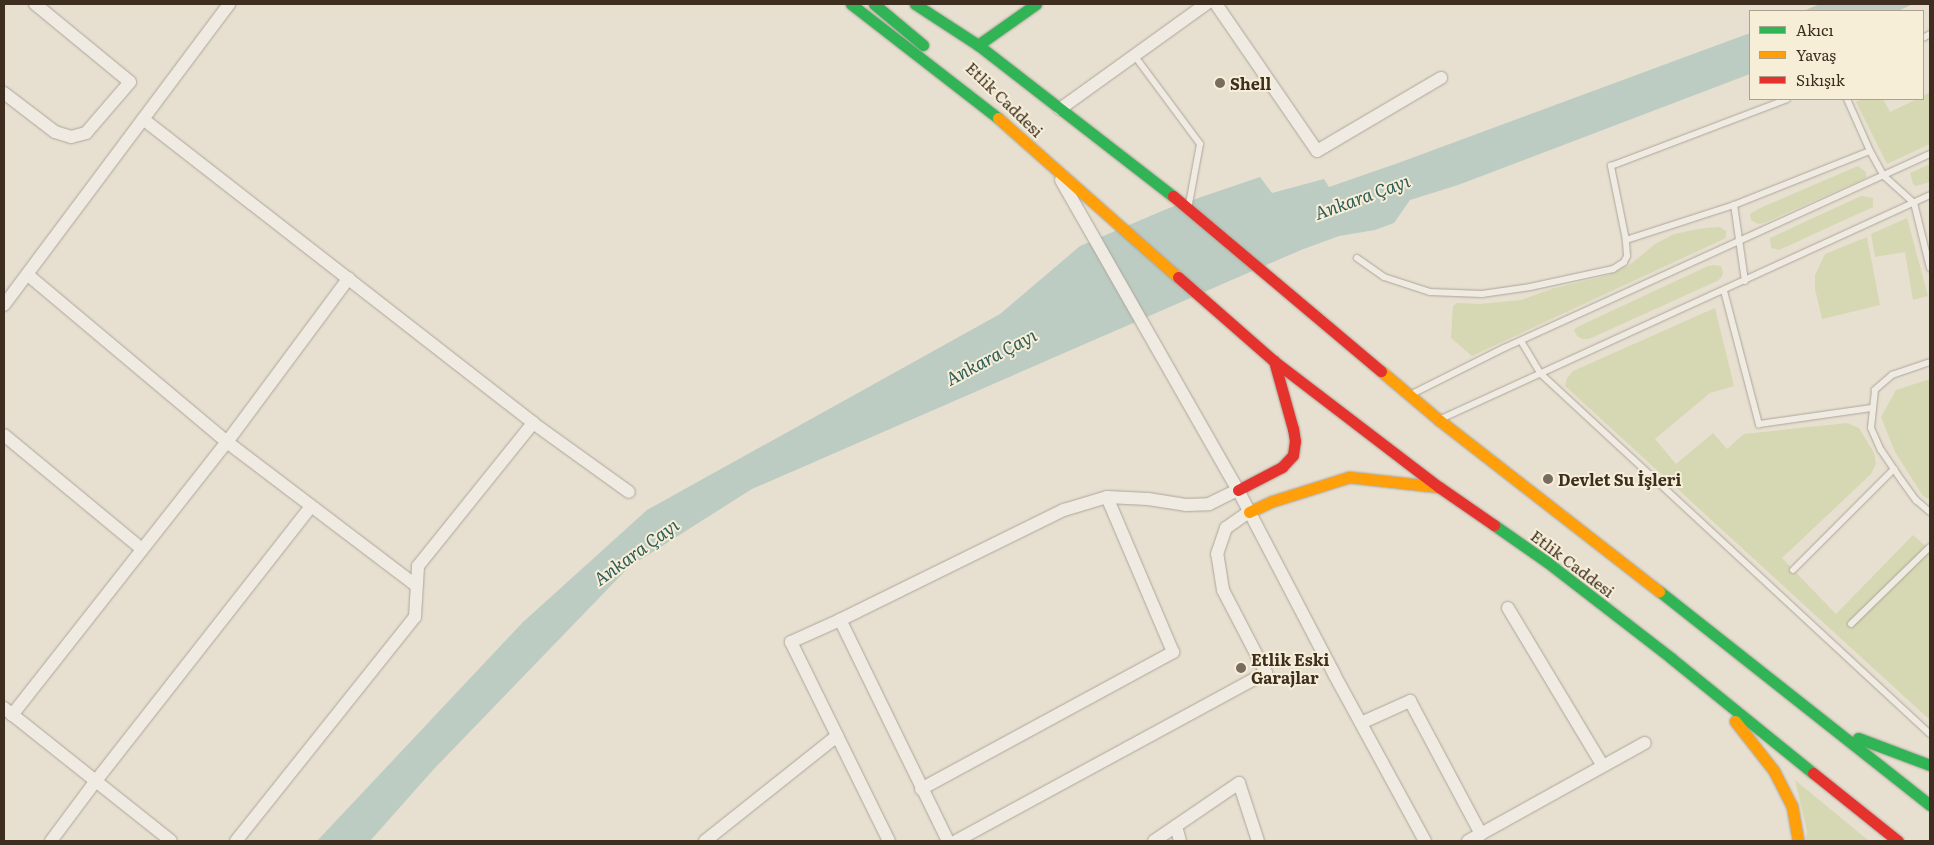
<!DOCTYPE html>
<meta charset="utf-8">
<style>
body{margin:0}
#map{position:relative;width:1934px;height:845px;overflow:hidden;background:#e7e0d1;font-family:Literata,serif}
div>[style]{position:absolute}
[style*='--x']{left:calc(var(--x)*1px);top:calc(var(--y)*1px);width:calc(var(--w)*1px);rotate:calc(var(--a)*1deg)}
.green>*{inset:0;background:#d6d7b3}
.water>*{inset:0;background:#bcccc2}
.roads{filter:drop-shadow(0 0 1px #ada599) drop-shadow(0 0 1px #ada599)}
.lane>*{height:6px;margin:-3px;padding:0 3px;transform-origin:3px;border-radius:3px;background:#efebe3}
.street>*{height:12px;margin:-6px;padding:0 6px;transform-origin:6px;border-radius:6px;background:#efebe3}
.fast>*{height:11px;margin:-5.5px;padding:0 5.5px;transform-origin:5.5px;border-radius:5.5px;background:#30b455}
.slow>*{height:11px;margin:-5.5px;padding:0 5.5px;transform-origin:5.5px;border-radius:5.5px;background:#ff9f0a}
.jam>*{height:11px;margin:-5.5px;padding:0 5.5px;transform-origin:5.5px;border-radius:5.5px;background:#e5322d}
.dots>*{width:14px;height:14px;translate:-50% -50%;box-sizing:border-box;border:2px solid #f7eed8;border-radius:50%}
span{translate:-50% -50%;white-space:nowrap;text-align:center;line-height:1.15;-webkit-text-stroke:4px #f7eed8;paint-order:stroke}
.poi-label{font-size:16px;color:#3d2e20;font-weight:700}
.left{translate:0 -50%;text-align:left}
.street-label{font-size:16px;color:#3d2e20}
.water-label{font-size:18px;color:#2f5d5a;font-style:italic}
.frame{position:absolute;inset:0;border:5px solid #3d2e20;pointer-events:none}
.legend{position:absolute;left:1749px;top:10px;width:175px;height:90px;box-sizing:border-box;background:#f7eed8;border:1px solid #ada18e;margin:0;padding:6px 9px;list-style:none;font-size:15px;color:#3d2e20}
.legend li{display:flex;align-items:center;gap:10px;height:25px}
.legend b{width:25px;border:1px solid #ada18e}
</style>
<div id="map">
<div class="green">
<i style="clip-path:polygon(1930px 92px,1930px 144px,1887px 164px,1856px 102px,1862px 99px,1883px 99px,1890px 112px,1917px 99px,1923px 99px,1923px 96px)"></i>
<i style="clip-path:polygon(1930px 164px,1930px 182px,1916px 186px,1913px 184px,1910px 173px)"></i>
<i style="clip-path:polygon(1858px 166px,1866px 172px,1866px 178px,1764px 223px,1758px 224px,1751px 220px,1750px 214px,1760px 208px)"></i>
<i style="clip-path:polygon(1861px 196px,1873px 198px,1873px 207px,1779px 250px,1771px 248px,1770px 238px)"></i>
<i style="clip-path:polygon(1907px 218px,1928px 296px,1913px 300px,1905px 252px,1875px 257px,1871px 234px)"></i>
<i style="clip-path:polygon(1720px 227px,1726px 231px,1726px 238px,1472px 356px,1451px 338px,1453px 306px,1457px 303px,1479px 304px,1521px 300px,1551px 289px,1609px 275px,1632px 263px,1655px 244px,1674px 234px,1704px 228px)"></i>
<i style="clip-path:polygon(1867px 237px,1880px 305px,1822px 319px,1815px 289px,1815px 275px,1825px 254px)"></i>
<i style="clip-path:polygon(1715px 265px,1721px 266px,1723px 272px,1722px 277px,1717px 281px,1589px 339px,1582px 339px,1577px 336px,1574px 330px,1577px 327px,1708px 266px)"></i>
<i style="clip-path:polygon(1715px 308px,1734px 386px,1710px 393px,1655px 439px,1676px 464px,1713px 433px,1727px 449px,1744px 434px,1847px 423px,1859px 428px,1874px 453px,1876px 464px,1871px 474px,1782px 558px,1836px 614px,1913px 535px,1930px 550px,1930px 720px,1565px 386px,1567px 378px,1573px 371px)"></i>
<i style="clip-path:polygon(1930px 379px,1930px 500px,1923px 496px,1895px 452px,1881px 417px,1896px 390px)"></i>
<i style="clip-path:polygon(1795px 780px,1869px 841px,1806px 841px,1807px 831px)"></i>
</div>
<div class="water">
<i style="clip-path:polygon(1820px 4px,1913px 4px,1898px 11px,1803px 11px)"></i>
<i style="clip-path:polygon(1750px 33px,1750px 74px,1458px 185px,1410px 200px,1394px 223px,1375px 230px,1339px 236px,1301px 250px,752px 489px,629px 567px,433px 770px,370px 841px,317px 841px,522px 623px,647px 510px,1000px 314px,1080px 246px,1169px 208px,1260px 177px,1272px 193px,1324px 179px,1329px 187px,1401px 162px)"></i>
</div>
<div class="roads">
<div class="lane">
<i style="--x:1923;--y:38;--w:8;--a:-30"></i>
<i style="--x:1134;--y:55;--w:111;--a:53.4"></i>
<i style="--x:1200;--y:144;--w:61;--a:100.4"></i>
<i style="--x:1847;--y:99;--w:57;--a:66.1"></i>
<i style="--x:1734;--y:205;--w:146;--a:-21.7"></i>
<i style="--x:1870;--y:151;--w:29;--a:61"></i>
<i style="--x:1884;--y:176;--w:40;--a:42"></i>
<i style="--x:1914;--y:203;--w:67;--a:76.2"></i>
<i style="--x:1357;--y:258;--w:33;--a:35"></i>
<i style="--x:1384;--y:277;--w:48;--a:18.1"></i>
<i style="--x:1430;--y:292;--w:52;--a:2.2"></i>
<i style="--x:1482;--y:294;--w:49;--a:-8.3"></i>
<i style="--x:1530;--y:287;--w:85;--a:-12.2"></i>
<i style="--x:1613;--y:269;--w:13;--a:-32"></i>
<i style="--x:1624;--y:262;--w:7;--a:-63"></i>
<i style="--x:1627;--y:256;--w:16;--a:-94"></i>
<i style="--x:1745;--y:281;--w:77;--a:-98.2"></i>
<i style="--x:1734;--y:205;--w:114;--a:162"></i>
<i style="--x:1626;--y:240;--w:76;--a:-101.5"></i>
<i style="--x:1611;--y:166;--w:188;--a:-20.8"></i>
<i style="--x:1724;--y:291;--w:138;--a:75.3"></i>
<i style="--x:1759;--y:424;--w:114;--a:-8.1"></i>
<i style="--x:1521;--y:341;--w:39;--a:59"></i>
<i style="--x:1541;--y:374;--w:530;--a:42.78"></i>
<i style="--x:1930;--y:362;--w:40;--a:161.1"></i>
<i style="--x:1892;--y:375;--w:23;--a:139"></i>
<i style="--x:1875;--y:390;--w:38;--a:96"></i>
<i style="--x:1871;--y:428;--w:24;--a:66"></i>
<i style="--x:1881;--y:450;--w:37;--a:56"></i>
<i style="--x:1902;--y:481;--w:24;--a:54"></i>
<i style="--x:1916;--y:500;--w:18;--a:41"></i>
<i style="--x:1414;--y:393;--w:101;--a:-26.6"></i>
<i style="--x:1504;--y:348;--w:468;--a:-24.5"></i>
<i style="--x:1443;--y:418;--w:536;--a:-24.6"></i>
<i style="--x:1793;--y:570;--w:143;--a:-45"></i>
<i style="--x:1851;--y:624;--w:110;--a:-44.3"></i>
</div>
<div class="street">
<i style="--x:1216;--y:4;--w:178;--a:55.5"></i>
<i style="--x:1317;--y:151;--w:144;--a:-30.5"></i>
<i style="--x:4;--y:93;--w:64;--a:37.4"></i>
<i style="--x:55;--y:132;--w:17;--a:17"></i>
<i style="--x:71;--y:137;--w:16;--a:-15"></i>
<i style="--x:86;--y:133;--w:67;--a:-49.2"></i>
<i style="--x:130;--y:82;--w:123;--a:-140.6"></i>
<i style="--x:1060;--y:109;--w:180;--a:-35.7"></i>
<i style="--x:143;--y:119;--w:494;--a:37.9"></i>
<i style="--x:533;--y:423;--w:118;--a:35.7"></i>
<i style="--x:1061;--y:180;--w:357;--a:60.3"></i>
<i style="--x:1238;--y:490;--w:208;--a:62.4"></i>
<i style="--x:1334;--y:674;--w:190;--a:61.4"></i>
<i style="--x:28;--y:275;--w:260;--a:40"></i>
<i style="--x:227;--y:442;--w:238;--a:37.2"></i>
<i style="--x:4;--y:305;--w:376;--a:-53.2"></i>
<i style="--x:4;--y:435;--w:179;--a:39.6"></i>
<i style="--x:1508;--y:608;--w:184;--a:59"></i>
<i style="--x:840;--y:620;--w:54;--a:155.8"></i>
<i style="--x:791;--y:642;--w:222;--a:63.8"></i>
<i style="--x:4;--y:708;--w:213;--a:38.5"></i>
<i style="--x:12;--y:715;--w:347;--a:-51.8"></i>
<i style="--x:227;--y:442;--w:204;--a:-53.4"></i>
<i style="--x:1361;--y:723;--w:54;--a:-24.2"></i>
<i style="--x:1410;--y:701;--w:151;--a:61.9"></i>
<i style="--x:921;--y:789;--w:287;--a:-28.5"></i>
<i style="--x:1173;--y:652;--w:168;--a:-113.1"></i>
<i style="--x:1176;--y:826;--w:16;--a:75"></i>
<i style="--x:51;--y:841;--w:74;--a:-53.3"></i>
<i style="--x:95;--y:782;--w:350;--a:-51.9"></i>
<i style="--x:236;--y:841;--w:287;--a:-51.4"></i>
<i style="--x:415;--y:617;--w:51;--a:-86.6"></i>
<i style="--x:418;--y:566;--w:184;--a:-51.2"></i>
<i style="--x:705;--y:841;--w:169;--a:-38.5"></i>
<i style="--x:948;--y:841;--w:246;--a:-116"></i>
<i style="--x:840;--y:620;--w:250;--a:-26.2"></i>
<i style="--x:1064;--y:510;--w:45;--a:-16.8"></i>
<i style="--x:1107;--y:497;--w:41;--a:2.8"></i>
<i style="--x:1148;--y:499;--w:38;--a:9"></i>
<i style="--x:1186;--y:505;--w:23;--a:-2"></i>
<i style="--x:1209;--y:504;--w:32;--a:-26"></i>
<i style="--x:956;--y:841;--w:353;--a:-28.5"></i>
<i style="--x:1266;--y:673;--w:93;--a:-117.4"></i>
<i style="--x:1223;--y:590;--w:36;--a:-99"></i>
<i style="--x:1217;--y:554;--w:28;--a:-71"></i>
<i style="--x:1226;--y:528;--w:28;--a:-35"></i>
<i style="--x:1154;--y:841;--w:103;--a:-34.3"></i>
<i style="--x:1239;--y:783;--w:61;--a:71.9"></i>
<i style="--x:1468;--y:841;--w:202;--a:-29"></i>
</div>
<div class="fast">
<i style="--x:851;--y:4;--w:186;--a:37.8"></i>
<i style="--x:874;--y:4;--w:64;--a:39.9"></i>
<i style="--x:915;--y:4;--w:75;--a:33.1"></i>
<i style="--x:978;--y:45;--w:71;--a:-35.3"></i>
<i style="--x:978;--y:45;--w:247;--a:37.8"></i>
<i style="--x:1494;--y:525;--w:65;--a:34.9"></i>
<i style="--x:1547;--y:562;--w:157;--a:37.7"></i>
<i style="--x:1671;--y:658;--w:183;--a:39"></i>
<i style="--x:1659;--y:591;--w:345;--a:38.3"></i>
<i style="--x:1858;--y:738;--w:77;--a:20.6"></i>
</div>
<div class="slow">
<i style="--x:998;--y:118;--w:240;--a:41.5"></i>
<i style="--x:1381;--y:371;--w:76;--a:40.2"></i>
<i style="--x:1439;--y:420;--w:279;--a:37.9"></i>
<i style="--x:1249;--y:512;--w:26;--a:-25"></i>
<i style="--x:1273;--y:501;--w:80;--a:-17.5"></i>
<i style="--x:1349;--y:477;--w:91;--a:6.3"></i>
<i style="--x:1735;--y:721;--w:63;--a:52"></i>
<i style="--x:1774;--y:771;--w:39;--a:63"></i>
<i style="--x:1792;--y:806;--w:36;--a:80"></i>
</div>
<div class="jam">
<i style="--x:1173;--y:196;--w:272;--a:40.1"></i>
<i style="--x:1178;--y:277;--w:128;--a:41.2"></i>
<i style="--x:1274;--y:361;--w:208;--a:37.4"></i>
<i style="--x:1439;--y:487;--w:67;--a:34.6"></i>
<i style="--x:1238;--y:490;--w:50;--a:-27.6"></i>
<i style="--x:1282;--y:467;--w:16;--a:-47"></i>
<i style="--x:1293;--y:455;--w:14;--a:-82"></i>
<i style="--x:1295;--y:441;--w:12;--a:-99"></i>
<i style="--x:1293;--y:429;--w:71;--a:-105.6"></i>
<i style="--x:1813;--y:773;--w:109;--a:38.7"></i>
</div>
</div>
<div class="dots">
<i style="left:1220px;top:83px;background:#786c5e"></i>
<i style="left:1548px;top:479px;background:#786c5e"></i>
<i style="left:1241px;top:668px;background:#786c5e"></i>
</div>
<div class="poi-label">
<span class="left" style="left:1230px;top:83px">Shell</span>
<span class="left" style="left:1558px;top:479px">Devlet Su İşleri</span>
<span class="left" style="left:1251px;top:668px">Etlik Eski<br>Garajlar</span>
</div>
<div class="street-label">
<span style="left:1005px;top:99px;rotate:44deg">Etlik Caddesi</span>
<span style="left:1573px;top:563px;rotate:37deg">Etlik Caddesi</span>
</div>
<div class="water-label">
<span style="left:1362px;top:197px;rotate:-20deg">Ankara Çayı</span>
<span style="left:991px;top:357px;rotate:-28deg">Ankara Çayı</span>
<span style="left:636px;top:552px;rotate:-36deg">Ankara Çayı</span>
</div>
<div class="frame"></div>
<ul class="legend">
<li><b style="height:6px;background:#30b455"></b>Akıcı</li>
<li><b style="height:6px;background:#ff9f0a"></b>Yavaş</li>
<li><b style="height:6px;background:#e5322d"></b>Sıkışık</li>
</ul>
</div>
